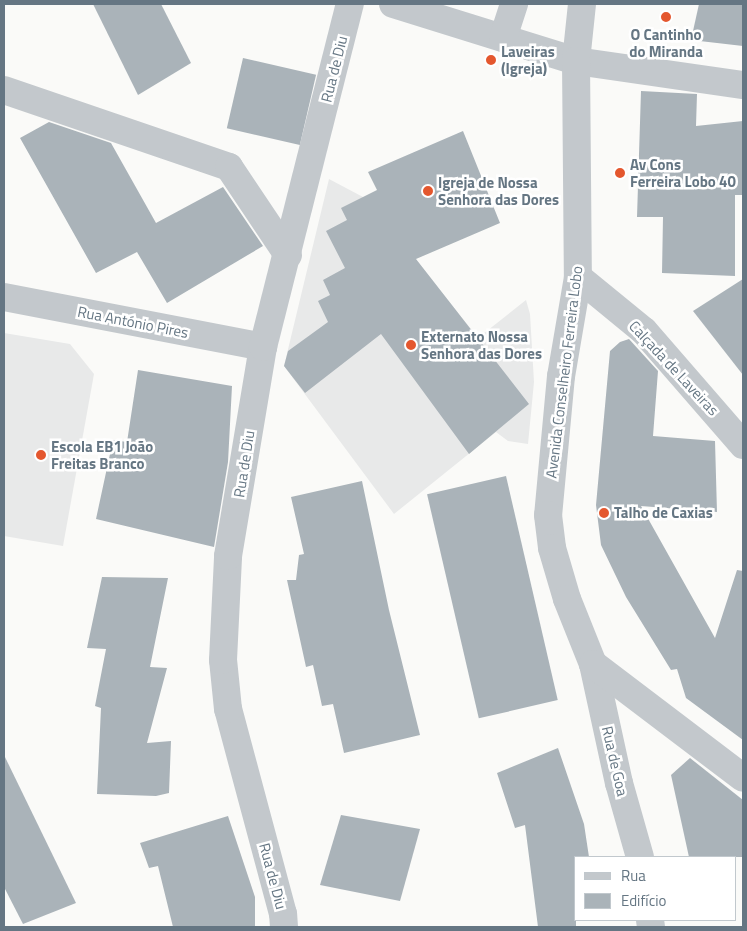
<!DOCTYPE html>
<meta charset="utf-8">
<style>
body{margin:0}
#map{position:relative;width:747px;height:931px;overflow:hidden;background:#fafaf8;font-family:"Titillium Web",sans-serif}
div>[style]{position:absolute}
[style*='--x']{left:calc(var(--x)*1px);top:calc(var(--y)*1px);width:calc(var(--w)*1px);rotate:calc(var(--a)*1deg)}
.built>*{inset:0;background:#e8e9e9}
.building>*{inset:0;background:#aab3b9;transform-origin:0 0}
.minor>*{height:28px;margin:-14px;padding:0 14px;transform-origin:14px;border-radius:14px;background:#c3c8cc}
.dots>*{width:14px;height:14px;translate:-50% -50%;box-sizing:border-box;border:2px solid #fff;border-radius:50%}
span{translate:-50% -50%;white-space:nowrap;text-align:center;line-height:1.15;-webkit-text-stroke:5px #fff;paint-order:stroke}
.poi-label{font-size:15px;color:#657683;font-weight:700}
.left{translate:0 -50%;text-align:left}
.street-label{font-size:15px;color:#657683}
.frame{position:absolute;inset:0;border:5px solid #657683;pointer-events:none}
.legend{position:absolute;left:574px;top:856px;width:162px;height:65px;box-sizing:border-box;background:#fff;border:1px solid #c1c8cd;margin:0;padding:6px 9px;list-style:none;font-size:15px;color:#657683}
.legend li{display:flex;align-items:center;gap:10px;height:25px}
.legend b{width:25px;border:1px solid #c1c8cd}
</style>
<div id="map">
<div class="built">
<i style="clip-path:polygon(329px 179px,363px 197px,410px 252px,478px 338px,526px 300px,530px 314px,534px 382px,528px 444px,508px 441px,496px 432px,394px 514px,284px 366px)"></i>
<i style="clip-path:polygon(4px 333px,70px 344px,94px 374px,63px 546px,4px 536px)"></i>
</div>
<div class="building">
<i style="clip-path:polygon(93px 4px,161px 4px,191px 63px,138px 95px)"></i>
<i style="clip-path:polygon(699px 4px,743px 4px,743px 46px,691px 40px)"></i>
<i style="left:243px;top:58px;width:75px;height:72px;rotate:13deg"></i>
<i style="clip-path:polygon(641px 91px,697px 94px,696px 126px,743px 121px,743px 195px,735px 195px,735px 276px,662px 273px,663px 217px,637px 217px)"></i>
<i style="clip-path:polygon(49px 122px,111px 143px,156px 223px,223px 187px,263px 246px,167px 303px,137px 252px,96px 273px,20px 138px)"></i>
<i style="clip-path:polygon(463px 131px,500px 223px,416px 259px,529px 404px,469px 454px,381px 334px,305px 393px,284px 366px,288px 351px,328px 322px,318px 301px,330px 295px,323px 280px,345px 268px,326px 231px,347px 220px,341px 208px,377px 190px,368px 172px)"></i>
<i style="clip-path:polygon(743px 279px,743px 375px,693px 311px)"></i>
<i style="clip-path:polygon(629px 339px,658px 371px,653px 436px,715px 441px,717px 512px,641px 506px,715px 638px,737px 570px,743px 571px,743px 740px,686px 698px,677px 669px,671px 670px,626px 597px,601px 545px,596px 505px,610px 351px,620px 342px)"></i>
<i style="clip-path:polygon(138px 370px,232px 386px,228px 462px,214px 547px,96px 519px,113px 440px,127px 442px)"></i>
<i style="left:506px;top:476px;width:230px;height:81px;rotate:77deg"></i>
<i style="clip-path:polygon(362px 481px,389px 610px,420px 735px,344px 753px,333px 704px,322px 706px,313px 665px,306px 667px,287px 580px,296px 580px,299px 555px,304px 554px,291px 497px)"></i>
<i style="clip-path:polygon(102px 577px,168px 578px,150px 667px,167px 668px,147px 743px,171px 741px,169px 793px,156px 796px,97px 794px,101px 708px,95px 706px,106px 649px,87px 648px)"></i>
<i style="clip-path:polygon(558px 748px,584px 824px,589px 857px,576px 857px,576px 927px,538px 927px,525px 825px,515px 828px,497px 773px)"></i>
<i style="clip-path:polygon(4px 755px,76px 903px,23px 924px,4px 887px)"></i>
<i style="clip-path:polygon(690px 758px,743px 800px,743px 857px,689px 857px,671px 775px)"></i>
<i style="clip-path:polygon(341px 815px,420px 829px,400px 901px,320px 885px)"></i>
<i style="clip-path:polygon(228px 816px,255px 897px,255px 927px,173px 927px,158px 866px,149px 868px,140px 843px)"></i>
</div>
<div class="minor">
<i style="--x:393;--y:4;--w:192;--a:17.3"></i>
<i style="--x:576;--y:61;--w:169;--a:8.2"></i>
<i style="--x:582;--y:4;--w:57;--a:96"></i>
<i style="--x:576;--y:61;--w:216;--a:89.5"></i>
<i style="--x:578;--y:277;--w:100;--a:99.7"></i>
<i style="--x:561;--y:376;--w:140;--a:95.3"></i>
<i style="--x:548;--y:515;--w:33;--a:83"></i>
<i style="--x:552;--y:548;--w:53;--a:73.6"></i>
<i style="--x:567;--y:599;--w:70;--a:68.2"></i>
<i style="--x:593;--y:664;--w:122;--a:77.7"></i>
<i style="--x:619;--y:783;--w:77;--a:74.2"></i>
<i style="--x:503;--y:38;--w:36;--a:-72"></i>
<i style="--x:4;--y:90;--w:238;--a:18.9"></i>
<i style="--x:229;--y:167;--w:106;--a:56.2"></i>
<i style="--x:578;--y:277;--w:85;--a:39.3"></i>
<i style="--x:644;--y:331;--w:151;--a:49"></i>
<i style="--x:4;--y:297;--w:264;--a:10.9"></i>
<i style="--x:593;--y:664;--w:188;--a:37.2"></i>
<i style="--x:650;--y:920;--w:7;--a:82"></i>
<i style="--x:284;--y:927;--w:13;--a:-94"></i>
<i style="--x:283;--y:914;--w:212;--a:-105"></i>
<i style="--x:228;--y:709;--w:49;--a:-95.8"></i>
<i style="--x:223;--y:660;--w:104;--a:-87.2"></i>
<i style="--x:228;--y:556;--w:212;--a:-80.5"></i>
<i style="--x:263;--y:347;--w:354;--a:-75.8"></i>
</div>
<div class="dots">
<i style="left:666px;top:17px;background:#e4572e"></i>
<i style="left:491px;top:60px;background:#e4572e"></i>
<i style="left:620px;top:173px;background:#e4572e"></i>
<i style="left:428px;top:191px;background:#e4572e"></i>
<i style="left:411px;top:345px;background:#e4572e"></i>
<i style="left:41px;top:455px;background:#e4572e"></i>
<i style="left:604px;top:513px;background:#e4572e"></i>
</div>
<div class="poi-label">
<span style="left:666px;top:43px">O Cantinho<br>do Miranda</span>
<span class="left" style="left:501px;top:60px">Laveiras<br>(Igreja)</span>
<span class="left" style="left:630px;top:173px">Av Cons<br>Ferreira Lobo 40</span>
<span class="left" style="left:438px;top:191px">Igreja de Nossa<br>Senhora das Dores</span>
<span class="left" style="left:421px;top:345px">Externato Nossa<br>Senhora das Dores</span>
<span class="left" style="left:51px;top:455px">Escola EB1 João<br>Freitas Branco</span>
<span class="left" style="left:614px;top:513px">Talho de Caxias</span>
</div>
<div class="street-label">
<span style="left:334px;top:69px;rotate:-76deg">Rua de Diu</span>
<span style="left:133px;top:322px;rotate:11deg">Rua António Pires</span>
<span style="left:674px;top:368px;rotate:47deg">Calçada de Laveiras</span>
<span style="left:564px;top:372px;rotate:-83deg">Avenida Conselheiro Ferreira Lobo</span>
<span style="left:244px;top:464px;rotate:-81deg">Rua de Diu</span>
<span style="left:615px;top:761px;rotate:77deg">Rua de Goa</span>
<span style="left:273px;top:876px;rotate:75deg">Rua de Diu</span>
</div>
<div class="frame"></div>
<ul class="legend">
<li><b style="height:6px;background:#c3c8cc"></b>Rua</li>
<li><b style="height:14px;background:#aab3b9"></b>Edifício</li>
</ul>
</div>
